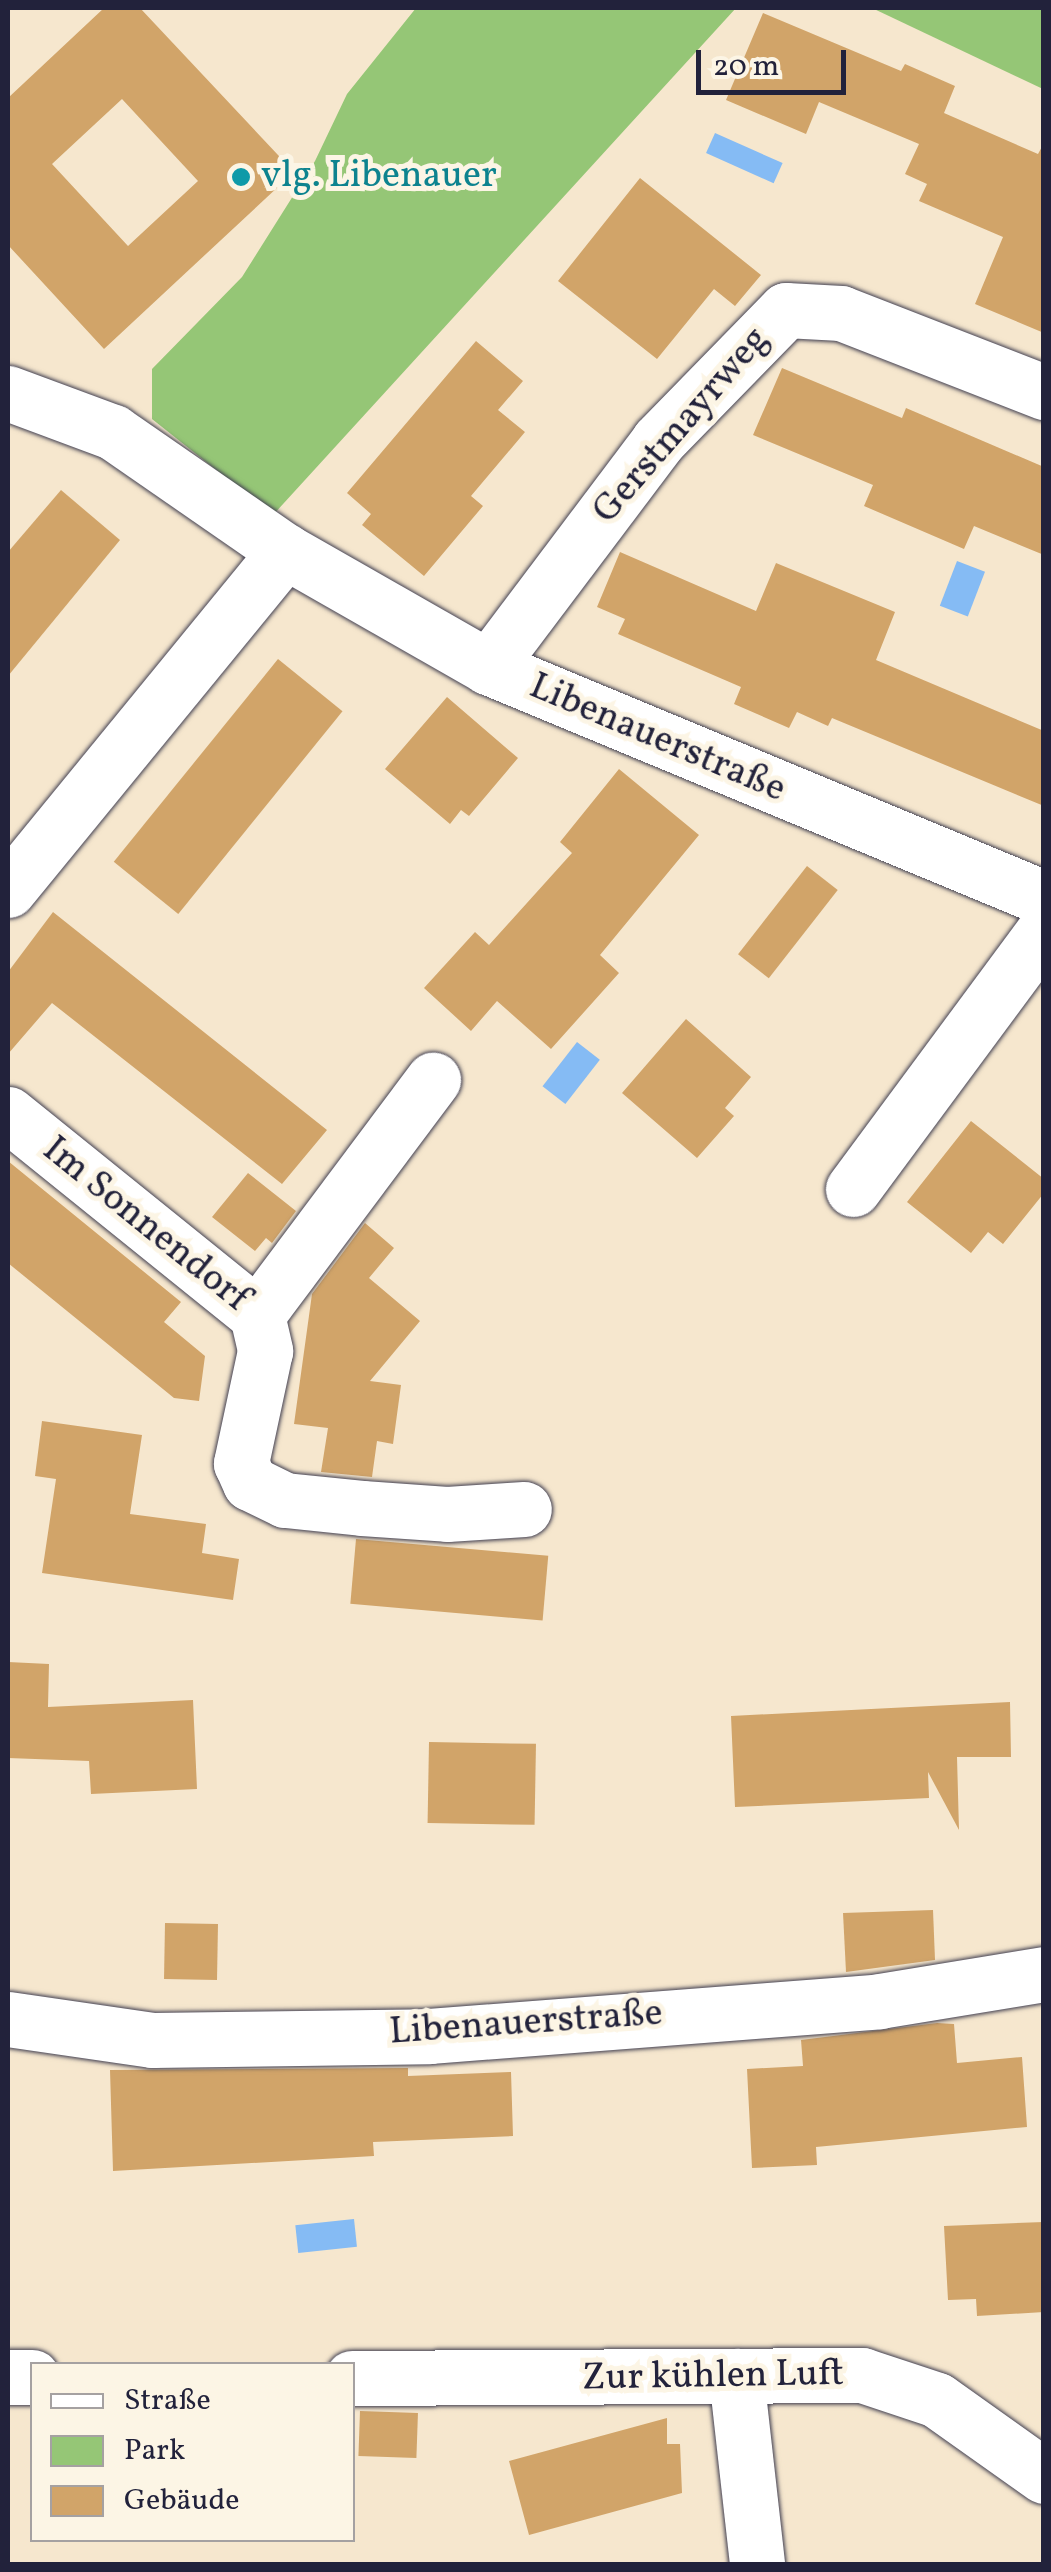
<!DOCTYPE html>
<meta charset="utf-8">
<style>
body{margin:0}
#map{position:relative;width:1051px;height:2572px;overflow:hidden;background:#f6e7ce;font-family:Vollkorn,serif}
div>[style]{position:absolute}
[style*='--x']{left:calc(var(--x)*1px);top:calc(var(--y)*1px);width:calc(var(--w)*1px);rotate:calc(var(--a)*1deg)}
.green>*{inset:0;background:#95c676}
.water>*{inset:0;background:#85bbf4;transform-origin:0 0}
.building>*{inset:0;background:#d1a469;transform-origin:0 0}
.roads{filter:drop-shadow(0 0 2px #424051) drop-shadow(0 0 2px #424051)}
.minor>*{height:55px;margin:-27.5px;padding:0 27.5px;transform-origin:27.5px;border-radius:27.5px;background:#fff}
.dots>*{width:28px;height:28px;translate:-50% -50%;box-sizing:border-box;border:5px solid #fcf5e5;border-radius:50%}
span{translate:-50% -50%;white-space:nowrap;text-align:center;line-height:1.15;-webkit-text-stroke:10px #fcf5e5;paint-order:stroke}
.culture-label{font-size:38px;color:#0d838f}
.left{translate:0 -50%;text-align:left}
.street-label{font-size:38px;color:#22223b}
.frame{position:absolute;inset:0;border:10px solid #22223b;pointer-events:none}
.legend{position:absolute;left:30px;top:2362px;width:325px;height:180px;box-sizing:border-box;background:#fcf5e5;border:2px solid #a5a1a1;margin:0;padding:12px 18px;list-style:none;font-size:30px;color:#22223b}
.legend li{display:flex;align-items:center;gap:20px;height:50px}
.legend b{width:50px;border:2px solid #a5a1a1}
.scale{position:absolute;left:696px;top:50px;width:150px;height:45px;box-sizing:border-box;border:5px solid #22223b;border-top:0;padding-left:12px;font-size:30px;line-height:35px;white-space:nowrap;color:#22223b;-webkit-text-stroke:8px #fcf5e5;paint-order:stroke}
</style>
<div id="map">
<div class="green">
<i style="clip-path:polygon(416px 8px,736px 8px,273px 515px,152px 419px,152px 369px,242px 277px,315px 161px,347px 94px)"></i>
<i style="clip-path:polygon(872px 8px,1043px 8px,1043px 89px)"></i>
</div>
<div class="water">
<i style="left:715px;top:133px;width:74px;height:22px;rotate:24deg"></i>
<i style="left:957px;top:561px;width:30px;height:48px;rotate:21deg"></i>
<i style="left:577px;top:1042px;width:29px;height:56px;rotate:38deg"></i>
<i style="left:354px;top:2219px;width:28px;height:59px;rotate:84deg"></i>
</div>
<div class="building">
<i style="clip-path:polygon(evenodd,104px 8px,140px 8px,294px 172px,104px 349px,8px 245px,8px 98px,104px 8px,122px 99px,198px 181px,128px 246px,52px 164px,122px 99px)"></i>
<i style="clip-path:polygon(763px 13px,901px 71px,905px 64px,955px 86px,944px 113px,1038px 154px,1044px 143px,1044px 333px,975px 304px,1003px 237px,919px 201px,927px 184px,905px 174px,919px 144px,819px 102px,806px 134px,726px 100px)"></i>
<i style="clip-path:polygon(640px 178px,761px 275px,735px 306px,714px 289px,657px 359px,558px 281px)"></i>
<i style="clip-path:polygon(476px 341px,523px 381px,498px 410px,525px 432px,471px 496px,483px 506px,424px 576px,362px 525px,371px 514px,347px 493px)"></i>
<i style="clip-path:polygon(782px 368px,902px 418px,906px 408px,1044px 467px,1044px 555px,974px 526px,964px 549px,864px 506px,873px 485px,753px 435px)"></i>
<i style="clip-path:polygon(61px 490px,120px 540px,8px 676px,8px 552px)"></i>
<i style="clip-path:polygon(620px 552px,756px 611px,776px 563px,895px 612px,876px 660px,1044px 731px,1044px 806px,832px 718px,828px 726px,797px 712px,789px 728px,734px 704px,741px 687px,618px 634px,625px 619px,597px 607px)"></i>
<i style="left:278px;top:659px;width:83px;height:261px;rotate:39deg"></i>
<i style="clip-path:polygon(447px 697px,518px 758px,469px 816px,461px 810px,450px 824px,385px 769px)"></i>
<i style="clip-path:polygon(619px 769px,699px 835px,600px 955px,619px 973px,551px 1049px,497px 1001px,471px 1031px,424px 988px,475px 932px,489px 945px,572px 853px,560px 842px)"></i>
<i style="left:807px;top:866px;width:39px;height:112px;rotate:38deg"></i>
<i style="clip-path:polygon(53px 912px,327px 1130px,282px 1184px,52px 1003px,8px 1054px,8px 972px)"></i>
<i style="clip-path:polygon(686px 1019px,751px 1077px,725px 1108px,734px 1116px,697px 1158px,622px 1093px)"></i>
<i style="clip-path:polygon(971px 1121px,1044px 1179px,1044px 1193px,1003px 1244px,988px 1232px,971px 1253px,907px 1202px)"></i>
<i style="clip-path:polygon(8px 1161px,181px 1302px,164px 1322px,205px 1356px,199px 1401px,174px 1398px,8px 1263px)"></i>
<i style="clip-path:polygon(248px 1173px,296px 1211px,272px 1243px,266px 1238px,255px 1251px,212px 1217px)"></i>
<i style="clip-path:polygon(365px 1223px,394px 1248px,369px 1278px,420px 1321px,370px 1381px,401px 1385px,393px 1444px,377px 1441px,372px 1477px,321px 1472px,328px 1428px,294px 1424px,312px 1294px)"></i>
<i style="clip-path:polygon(42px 1421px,142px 1435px,130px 1514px,206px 1524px,202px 1553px,239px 1559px,233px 1600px,42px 1573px,56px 1479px,35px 1476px)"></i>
<i style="left:356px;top:1539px;width:193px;height:65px;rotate:5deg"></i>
<i style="clip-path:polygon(8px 1662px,49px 1664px,48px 1707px,193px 1700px,197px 1789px,91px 1794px,89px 1761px,8px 1758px)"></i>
<i style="clip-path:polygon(1010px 1702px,1011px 1757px,957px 1757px,959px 1830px,928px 1772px,929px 1798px,735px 1807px,731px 1716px)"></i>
<i style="left:429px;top:1742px;width:107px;height:81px;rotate:1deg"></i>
<i style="clip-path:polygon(933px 1910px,935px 1960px,846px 1972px,843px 1913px)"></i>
<i style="left:165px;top:1923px;width:53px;height:56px;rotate:1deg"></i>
<i style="clip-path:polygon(937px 2023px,954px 2024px,957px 2063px,1022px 2057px,1027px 2127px,816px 2147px,817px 2165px,752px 2168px,747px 2069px,803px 2066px,801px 2040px)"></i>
<i style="clip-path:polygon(408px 2068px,408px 2076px,511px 2072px,513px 2136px,373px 2142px,374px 2156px,113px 2171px,110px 2070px)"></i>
<i style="clip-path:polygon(1044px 2222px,1044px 2312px,977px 2316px,976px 2299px,948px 2300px,944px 2226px)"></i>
<i style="left:360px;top:2411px;width:58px;height:45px;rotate:2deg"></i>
<i style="clip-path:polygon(667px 2418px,667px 2444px,680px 2444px,682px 2493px,529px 2535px,509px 2461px)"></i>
</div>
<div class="roads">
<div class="minor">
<i style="--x:8;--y:393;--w:112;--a:20.4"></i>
<i style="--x:113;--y:432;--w:209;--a:34.7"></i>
<i style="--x:285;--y:551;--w:234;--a:29.7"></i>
<i style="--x:488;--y:667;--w:602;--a:22.56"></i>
<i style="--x:488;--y:667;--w:283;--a:-53"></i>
<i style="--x:658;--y:441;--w:183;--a:-45.7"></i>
<i style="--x:786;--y:310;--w:55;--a:3.1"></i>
<i style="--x:841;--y:313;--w:218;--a:21.3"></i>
<i style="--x:8;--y:890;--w:438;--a:-50.7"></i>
<i style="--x:8;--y:1114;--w:320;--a:38.9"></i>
<i style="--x:257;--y:1315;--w:37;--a:77"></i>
<i style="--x:265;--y:1351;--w:115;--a:102.1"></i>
<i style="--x:241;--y:1463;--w:22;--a:66"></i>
<i style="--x:250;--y:1483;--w:39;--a:26"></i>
<i style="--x:285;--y:1500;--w:77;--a:5.9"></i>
<i style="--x:362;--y:1508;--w:85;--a:4"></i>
<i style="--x:447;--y:1514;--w:77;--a:-3.7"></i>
<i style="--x:853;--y:1189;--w:321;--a:-53.5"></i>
<i style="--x:257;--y:1315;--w:294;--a:-53.2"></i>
<i style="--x:8;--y:2019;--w:146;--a:8.3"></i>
<i style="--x:152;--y:2040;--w:277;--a:-0.8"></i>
<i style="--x:429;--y:2036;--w:452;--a:-4.4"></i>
<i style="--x:880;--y:2001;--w:166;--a:-9.3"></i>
<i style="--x:736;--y:2376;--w:189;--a:83.6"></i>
<i style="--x:8;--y:2377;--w:24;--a:0"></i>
<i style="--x:352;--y:2378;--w:510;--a:-0.34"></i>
<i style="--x:862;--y:2375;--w:79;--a:18.4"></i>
<i style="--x:937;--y:2400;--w:131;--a:35.4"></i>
</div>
</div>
<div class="dots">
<i style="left:241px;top:177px;background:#0f9aa8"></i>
</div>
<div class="culture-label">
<span class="left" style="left:261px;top:177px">vlg. Libenauer</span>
</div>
<div class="street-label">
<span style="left:682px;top:426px;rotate:-49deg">Gerstmayrweg</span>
<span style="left:657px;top:739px;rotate:23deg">Libenauerstraße</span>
<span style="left:145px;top:1225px;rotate:39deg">Im Sonnendorf</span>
<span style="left:526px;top:2024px;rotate:-4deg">Libenauerstraße</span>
<span style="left:713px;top:2377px;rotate:-1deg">Zur kühlen Luft</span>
</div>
<div class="frame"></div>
<ul class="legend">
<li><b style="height:12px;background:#fff"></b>Straße</li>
<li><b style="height:28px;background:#95c676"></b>Park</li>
<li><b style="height:28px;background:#d1a469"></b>Gebäude</li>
</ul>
<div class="scale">20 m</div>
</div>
